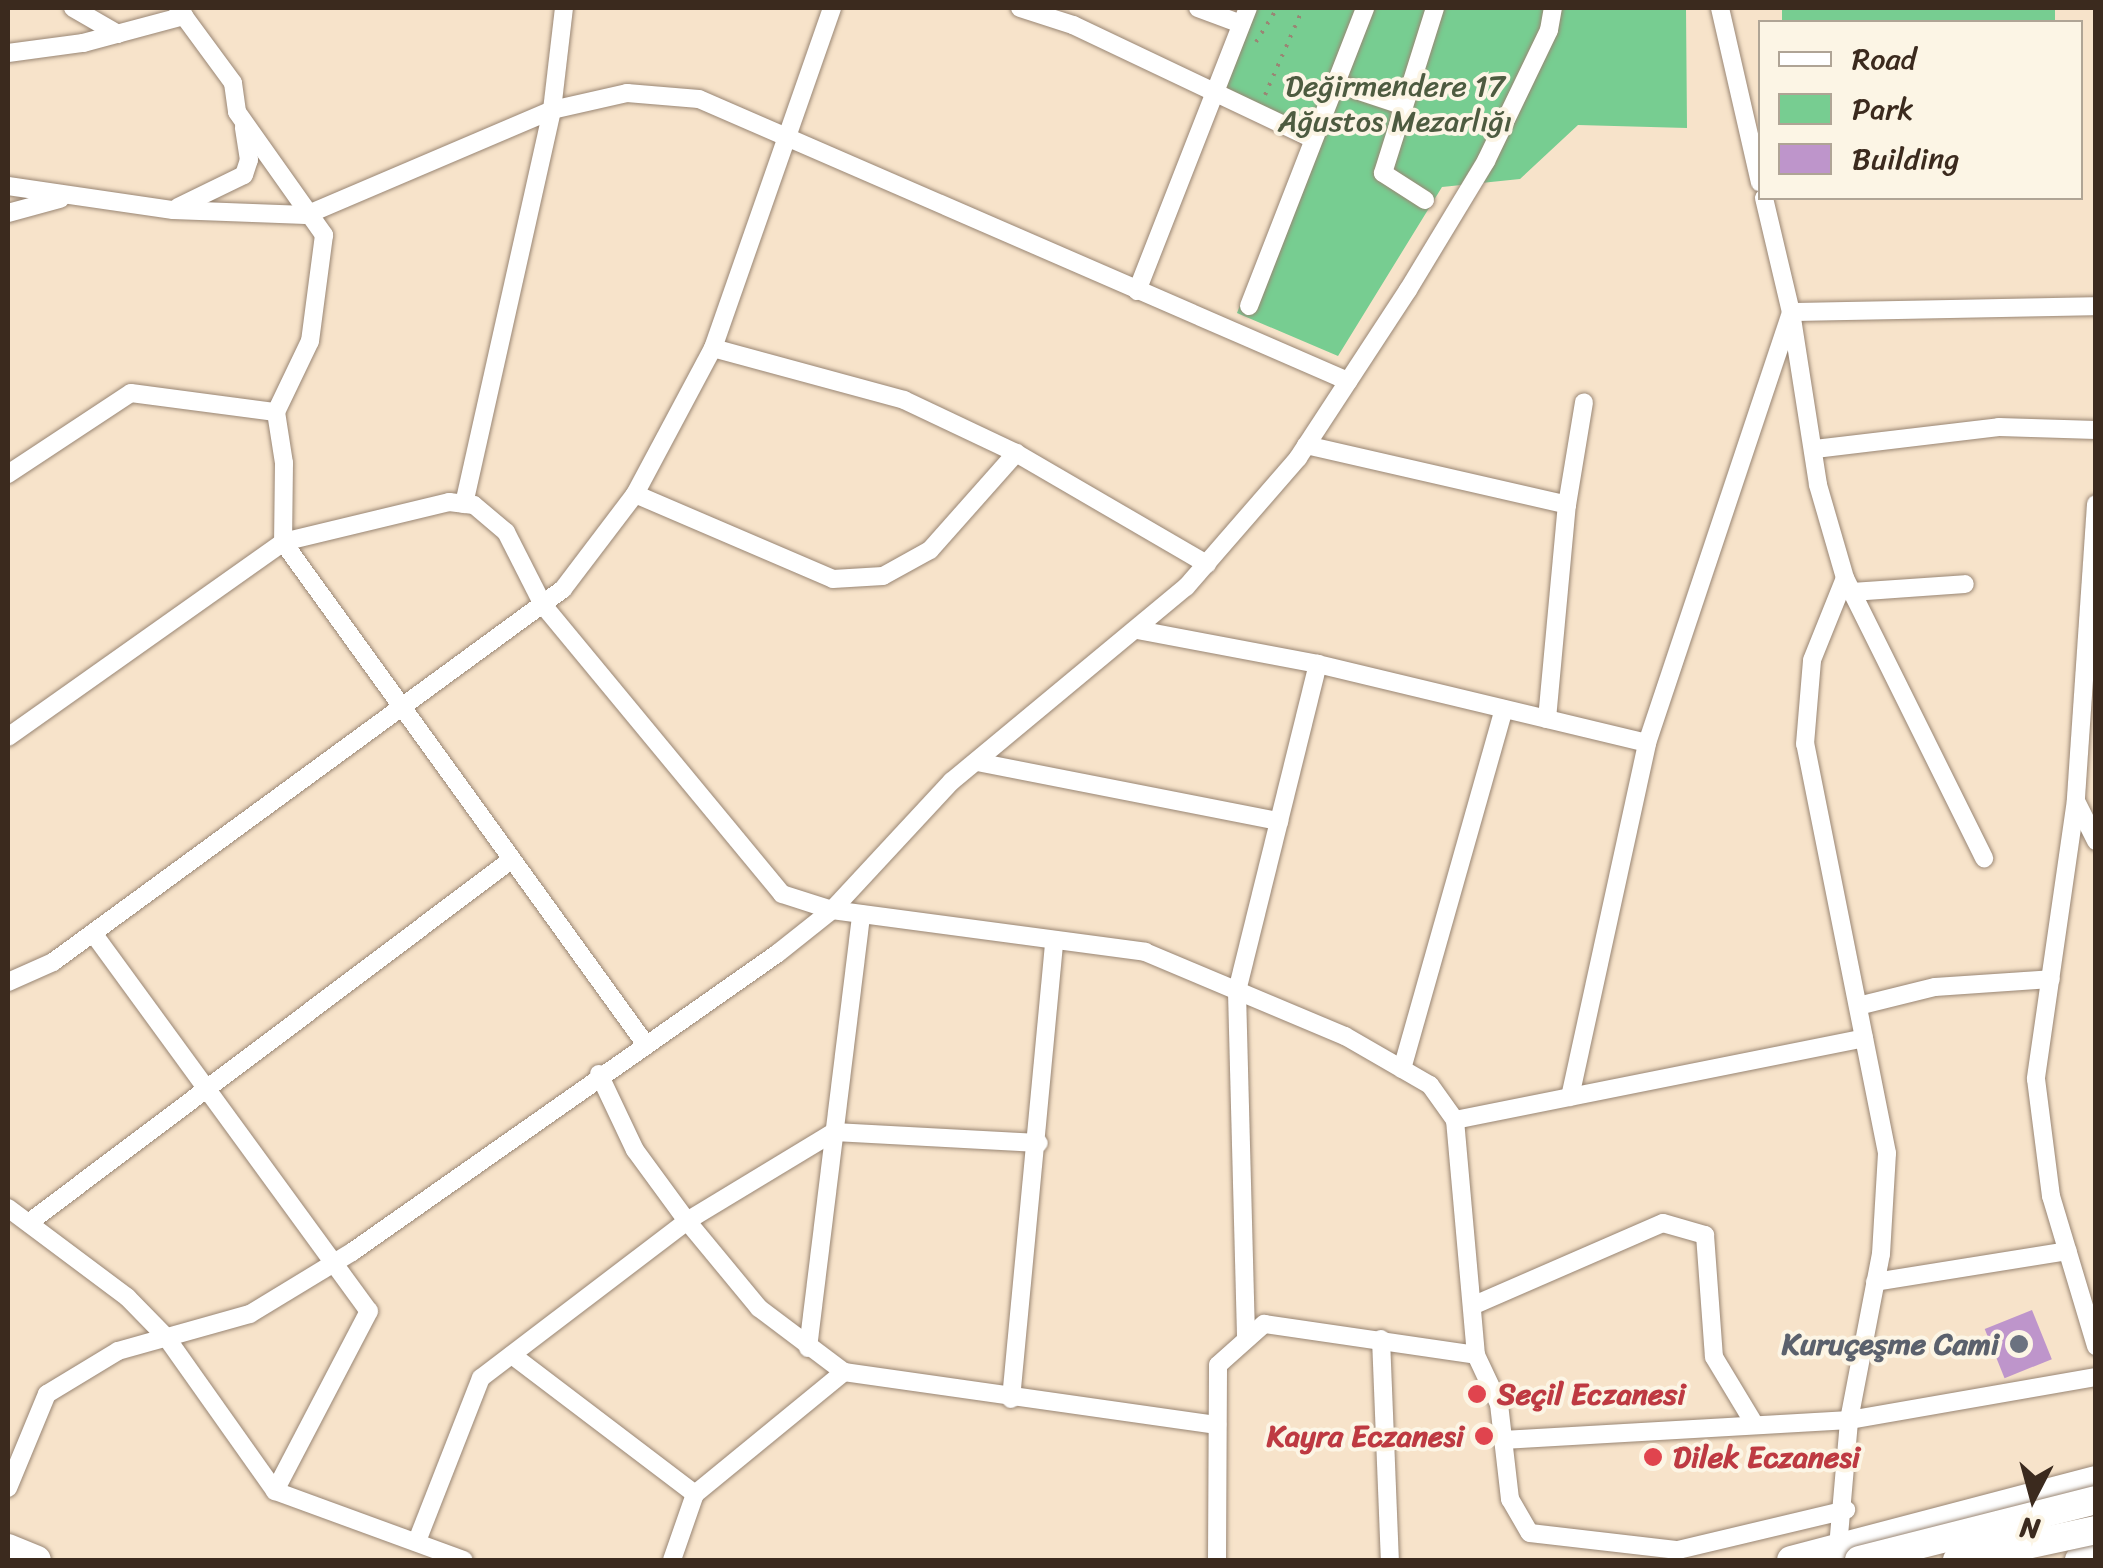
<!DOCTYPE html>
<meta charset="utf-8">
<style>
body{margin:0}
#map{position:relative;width:2103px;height:1568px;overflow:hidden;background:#f7e3ca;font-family:Sriracha,sans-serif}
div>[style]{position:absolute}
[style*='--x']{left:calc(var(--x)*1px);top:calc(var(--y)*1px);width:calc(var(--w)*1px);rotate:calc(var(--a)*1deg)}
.green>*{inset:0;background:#77cd91;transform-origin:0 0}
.building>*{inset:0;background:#be95cb;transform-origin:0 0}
.path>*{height:4px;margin-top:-2px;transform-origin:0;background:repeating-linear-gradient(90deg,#998674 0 2.5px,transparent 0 10.5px)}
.roads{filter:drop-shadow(0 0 2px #998674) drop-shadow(0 0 2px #998674)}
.minor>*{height:18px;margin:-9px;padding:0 9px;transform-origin:9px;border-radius:9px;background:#fff}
.highway>*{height:28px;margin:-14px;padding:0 14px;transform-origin:14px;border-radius:14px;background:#fff}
.bridges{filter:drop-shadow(0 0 2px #998674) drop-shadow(0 0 2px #998674)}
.highway-bridge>*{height:28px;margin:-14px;padding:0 14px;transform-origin:14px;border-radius:14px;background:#fff}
.dots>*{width:28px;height:28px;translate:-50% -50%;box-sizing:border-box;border:5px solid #fcf5e5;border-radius:50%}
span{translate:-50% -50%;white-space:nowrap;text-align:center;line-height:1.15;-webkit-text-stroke:8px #fcf5e5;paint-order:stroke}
.park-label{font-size:30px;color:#4d5b40}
.worship-label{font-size:30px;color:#5b616d;font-weight:700}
.right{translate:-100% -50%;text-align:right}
.health-label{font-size:30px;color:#be3a42;font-weight:700}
.left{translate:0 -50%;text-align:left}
.frame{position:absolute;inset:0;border:10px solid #3b2a1e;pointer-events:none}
.legend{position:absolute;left:1758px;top:20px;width:325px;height:180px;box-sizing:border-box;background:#fcf5e5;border:2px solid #afa495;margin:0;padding:12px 18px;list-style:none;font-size:30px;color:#3b2a1e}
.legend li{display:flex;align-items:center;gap:20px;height:50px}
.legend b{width:50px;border:2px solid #afa495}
.north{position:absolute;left:1983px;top:1448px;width:100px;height:100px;-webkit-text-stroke:8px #fcf5e5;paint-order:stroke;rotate:186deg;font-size:28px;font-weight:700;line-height:40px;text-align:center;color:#3b2a1e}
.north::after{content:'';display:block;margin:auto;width:35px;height:45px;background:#3b2a1e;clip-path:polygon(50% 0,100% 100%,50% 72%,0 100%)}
</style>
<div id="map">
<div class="green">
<i style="clip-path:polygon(1250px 8px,1686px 8px,1687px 128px,1578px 125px,1520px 179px,1442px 187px,1338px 356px,1237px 313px,1303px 143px,1213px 99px)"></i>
<i style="left:1782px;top:8px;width:273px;height:14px"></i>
</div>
<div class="building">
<i style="left:2032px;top:1310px;width:53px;height:51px;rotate:68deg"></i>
</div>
<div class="path">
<i style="--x:1256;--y:42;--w:40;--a:-58"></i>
<i style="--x:1265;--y:95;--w:95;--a:-66.4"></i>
</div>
<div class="roads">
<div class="minor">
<i style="--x:73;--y:8;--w:52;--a:30"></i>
<i style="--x:178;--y:8;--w:93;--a:53.7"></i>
<i style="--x:233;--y:83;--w:29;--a:82"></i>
<i style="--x:237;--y:112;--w:151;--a:54.7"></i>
<i style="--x:324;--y:235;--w:107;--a:97.5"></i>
<i style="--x:310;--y:341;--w:79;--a:115.6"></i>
<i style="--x:276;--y:412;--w:52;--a:81.1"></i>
<i style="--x:284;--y:463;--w:79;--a:90.7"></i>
<i style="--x:283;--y:542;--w:617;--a:54.17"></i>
<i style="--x:1020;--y:8;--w:56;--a:17.8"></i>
<i style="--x:1073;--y:25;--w:266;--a:25.4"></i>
<i style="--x:1198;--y:8;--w:46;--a:20.4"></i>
<i style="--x:1720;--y:8;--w:179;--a:77.1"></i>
<i style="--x:8;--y:53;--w:76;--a:-7.6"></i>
<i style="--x:83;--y:43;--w:105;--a:-15"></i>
<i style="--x:1335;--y:83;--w:73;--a:18.4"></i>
<i style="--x:8;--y:186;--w:167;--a:8.3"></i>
<i style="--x:173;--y:210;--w:133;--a:2.2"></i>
<i style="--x:306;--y:215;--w:267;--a:-23.1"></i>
<i style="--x:552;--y:110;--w:77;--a:-12.8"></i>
<i style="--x:627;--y:93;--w:72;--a:4.8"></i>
<i style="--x:699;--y:99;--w:708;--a:23.49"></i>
<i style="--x:1764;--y:198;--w:117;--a:76.7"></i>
<i style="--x:1791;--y:312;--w:175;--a:81.1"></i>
<i style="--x:1818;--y:485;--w:97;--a:73.8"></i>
<i style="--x:1845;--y:578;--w:313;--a:63.6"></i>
<i style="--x:1425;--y:200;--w:50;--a:-147.3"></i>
<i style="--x:1383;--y:173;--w:173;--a:-72.5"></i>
<i style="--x:178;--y:207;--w:73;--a:-25.9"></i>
<i style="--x:244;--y:175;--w:16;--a:-72"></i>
<i style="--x:249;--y:160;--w:33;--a:-99"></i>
<i style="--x:8;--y:213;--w:54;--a:-15.1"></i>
<i style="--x:1137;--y:291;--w:304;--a:-68.6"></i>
<i style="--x:1249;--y:306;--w:320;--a:-68.7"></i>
<i style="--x:713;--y:348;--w:198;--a:15.2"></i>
<i style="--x:904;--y:400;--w:124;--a:25.3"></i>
<i style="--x:1016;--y:453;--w:221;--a:30.2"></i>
<i style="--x:1306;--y:445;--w:268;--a:12.9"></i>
<i style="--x:1567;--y:505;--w:104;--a:-80.6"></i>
<i style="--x:1815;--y:449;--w:185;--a:-6.8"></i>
<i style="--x:1999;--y:427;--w:97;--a:1.8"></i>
<i style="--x:8;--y:474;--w:147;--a:-33.4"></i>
<i style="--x:131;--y:393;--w:146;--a:7.5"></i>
<i style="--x:635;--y:494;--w:215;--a:23.2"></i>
<i style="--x:833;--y:579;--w:50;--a:-3.4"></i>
<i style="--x:883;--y:576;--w:54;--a:-29"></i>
<i style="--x:930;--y:550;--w:130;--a:-48.4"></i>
<i style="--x:464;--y:504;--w:404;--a:-77.4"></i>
<i style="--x:552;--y:110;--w:103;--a:-83.3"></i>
<i style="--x:2096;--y:504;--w:297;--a:93.9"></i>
<i style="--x:2076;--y:800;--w:282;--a:98.2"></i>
<i style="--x:2036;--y:1079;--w:118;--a:82.7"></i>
<i style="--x:2051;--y:1196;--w:157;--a:73.3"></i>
<i style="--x:1852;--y:592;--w:113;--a:-4"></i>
<i style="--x:1138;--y:630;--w:183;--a:10.7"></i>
<i style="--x:1318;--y:664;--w:338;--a:13.5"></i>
<i style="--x:1547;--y:719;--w:215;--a:-84.7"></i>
<i style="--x:8;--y:737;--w:337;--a:-35.3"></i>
<i style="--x:283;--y:542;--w:171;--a:-13.5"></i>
<i style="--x:449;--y:502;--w:25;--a:7"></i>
<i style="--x:474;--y:505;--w:42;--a:40.2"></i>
<i style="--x:506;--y:532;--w:82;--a:63.1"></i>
<i style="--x:543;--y:605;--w:375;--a:50.4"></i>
<i style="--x:782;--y:894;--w:52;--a:17.7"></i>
<i style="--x:832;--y:910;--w:316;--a:7.6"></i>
<i style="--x:1145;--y:952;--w:217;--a:22.8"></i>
<i style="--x:1345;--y:1036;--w:98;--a:30"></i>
<i style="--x:1430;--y:1085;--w:43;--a:54.5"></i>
<i style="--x:1455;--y:1120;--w:236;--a:84.9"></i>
<i style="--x:977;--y:762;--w:308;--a:11.1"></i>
<i style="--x:2076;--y:801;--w:45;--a:63.4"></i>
<i style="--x:93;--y:933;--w:468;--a:53.9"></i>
<i style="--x:369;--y:1311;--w:203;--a:117.6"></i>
<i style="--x:8;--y:982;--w:49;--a:-24"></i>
<i style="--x:53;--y:962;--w:632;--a:-36.18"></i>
<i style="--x:563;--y:589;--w:119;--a:-52.8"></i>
<i style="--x:635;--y:494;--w:166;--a:-61.9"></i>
<i style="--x:713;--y:348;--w:360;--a:-70.7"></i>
<i style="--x:1858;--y:1006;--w:79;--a:-13.9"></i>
<i style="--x:1935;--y:987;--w:116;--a:-3.9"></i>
<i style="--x:1402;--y:1069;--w:374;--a:-74.2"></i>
<i style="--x:599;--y:1074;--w:84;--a:64.7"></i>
<i style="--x:635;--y:1150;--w:88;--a:53.8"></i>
<i style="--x:687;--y:1221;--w:113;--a:50.4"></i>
<i style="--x:759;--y:1308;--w:106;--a:37"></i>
<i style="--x:844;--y:1372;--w:377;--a:8.1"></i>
<i style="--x:1570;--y:1097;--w:362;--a:-77.7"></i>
<i style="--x:1647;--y:743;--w:454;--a:-71.5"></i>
<i style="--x:1791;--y:312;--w:305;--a:-1.1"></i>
<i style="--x:1455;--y:1120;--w:417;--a:-11.3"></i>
<i style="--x:8;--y:1208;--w:149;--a:36.8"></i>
<i style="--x:127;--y:1297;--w:56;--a:45.7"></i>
<i style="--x:166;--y:1337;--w:189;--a:54.7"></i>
<i style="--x:275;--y:1491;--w:201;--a:20.1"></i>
<i style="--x:31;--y:1221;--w:601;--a:-36.95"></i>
<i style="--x:1875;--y:1282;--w:195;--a:-9.1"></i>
<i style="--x:1472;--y:1306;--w:208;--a:-23.5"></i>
<i style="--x:1663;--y:1223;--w:44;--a:15.9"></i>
<i style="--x:1705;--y:1235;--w:122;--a:85.8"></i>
<i style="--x:1714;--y:1357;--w:79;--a:58.9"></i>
<i style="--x:1246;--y:1336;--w:345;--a:-91.5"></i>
<i style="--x:1237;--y:991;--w:337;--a:-76.1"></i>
<i style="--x:1381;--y:1339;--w:221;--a:87.7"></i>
<i style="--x:808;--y:1348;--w:437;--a:-83"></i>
<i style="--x:512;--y:1355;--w:230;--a:37.2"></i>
<i style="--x:1011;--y:1399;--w:461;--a:-84.6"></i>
<i style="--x:1503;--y:1440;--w:347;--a:-3.3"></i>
<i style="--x:1849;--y:1420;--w:251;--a:-9.9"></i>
<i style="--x:8;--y:1488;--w:102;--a:-67.5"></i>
<i style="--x:47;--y:1394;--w:83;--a:-31.2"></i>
<i style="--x:118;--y:1351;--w:137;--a:-15.7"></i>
<i style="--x:250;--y:1314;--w:119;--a:-31.3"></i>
<i style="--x:352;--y:1252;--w:520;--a:-35.06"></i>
<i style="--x:778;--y:953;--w:69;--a:-38.5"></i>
<i style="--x:832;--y:910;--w:176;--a:-47.1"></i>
<i style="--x:952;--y:781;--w:304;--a:-39.7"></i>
<i style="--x:1186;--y:587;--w:171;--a:-49"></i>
<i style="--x:1298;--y:458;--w:201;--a:-56.8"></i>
<i style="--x:1408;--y:290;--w:151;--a:-58.8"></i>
<i style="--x:1486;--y:161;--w:145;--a:-64.3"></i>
<i style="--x:1549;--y:30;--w:22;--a:-80"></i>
<i style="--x:417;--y:1541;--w:175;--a:-68.6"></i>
<i style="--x:481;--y:1378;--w:259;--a:-37.3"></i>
<i style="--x:687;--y:1221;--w:172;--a:-31.2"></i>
<i style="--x:834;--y:1132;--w:205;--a:3.1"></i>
<i style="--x:1838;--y:1547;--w:127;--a:-85"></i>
<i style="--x:1849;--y:1420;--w:169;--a:-79.1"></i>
<i style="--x:1881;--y:1254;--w:101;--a:-86.6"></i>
<i style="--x:1887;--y:1153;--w:417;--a:-101.3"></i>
<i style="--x:1805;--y:744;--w:84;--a:-85.2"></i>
<i style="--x:1812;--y:660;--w:88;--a:-68.1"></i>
<i style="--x:672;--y:1560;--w:70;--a:-70.8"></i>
<i style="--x:695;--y:1494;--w:193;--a:-39.3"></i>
<i style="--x:1217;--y:1560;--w:195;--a:-89.7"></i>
<i style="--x:1218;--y:1365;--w:62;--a:-41.7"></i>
<i style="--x:1264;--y:1324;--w:214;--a:8.3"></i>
<i style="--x:1476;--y:1355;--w:54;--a:64.9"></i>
<i style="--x:1499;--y:1404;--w:96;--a:83.4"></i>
<i style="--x:1510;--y:1499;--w:39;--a:60"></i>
<i style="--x:1530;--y:1533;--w:149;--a:6.6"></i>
<i style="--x:1678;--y:1550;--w:173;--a:-13.4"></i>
</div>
<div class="highway">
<i style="--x:8;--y:1548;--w:31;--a:22"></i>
<i style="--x:1791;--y:1560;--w:315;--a:-14.7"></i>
<i style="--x:2079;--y:1560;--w:17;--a:-13"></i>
</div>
</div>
<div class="bridges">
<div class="highway-bridge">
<i style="--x:1859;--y:1560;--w:244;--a:-14.2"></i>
<i style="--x:1957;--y:1560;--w:142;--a:-12.2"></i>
</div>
</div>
<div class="dots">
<i style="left:2019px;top:1344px;background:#6b7280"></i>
<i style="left:1477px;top:1394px;background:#e0444e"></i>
<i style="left:1484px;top:1436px;background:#e0444e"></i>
<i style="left:1653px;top:1457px;background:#e0444e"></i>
</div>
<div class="park-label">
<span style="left:1395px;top:103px">Değirmendere 17<br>Ağustos Mezarlığı</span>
</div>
<div class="worship-label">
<span class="right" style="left:1999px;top:1344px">Kuruçeşme Cami</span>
</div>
<div class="health-label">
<span class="left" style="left:1497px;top:1394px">Seçil Eczanesi</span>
<span class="right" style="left:1464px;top:1436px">Kayra Eczanesi</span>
<span class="left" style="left:1673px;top:1457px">Dilek Eczanesi</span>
</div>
<div class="frame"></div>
<ul class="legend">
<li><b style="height:12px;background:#fff"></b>Road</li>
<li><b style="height:28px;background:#77cd91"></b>Park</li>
<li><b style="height:28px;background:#be95cb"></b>Building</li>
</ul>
<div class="north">N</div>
</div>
